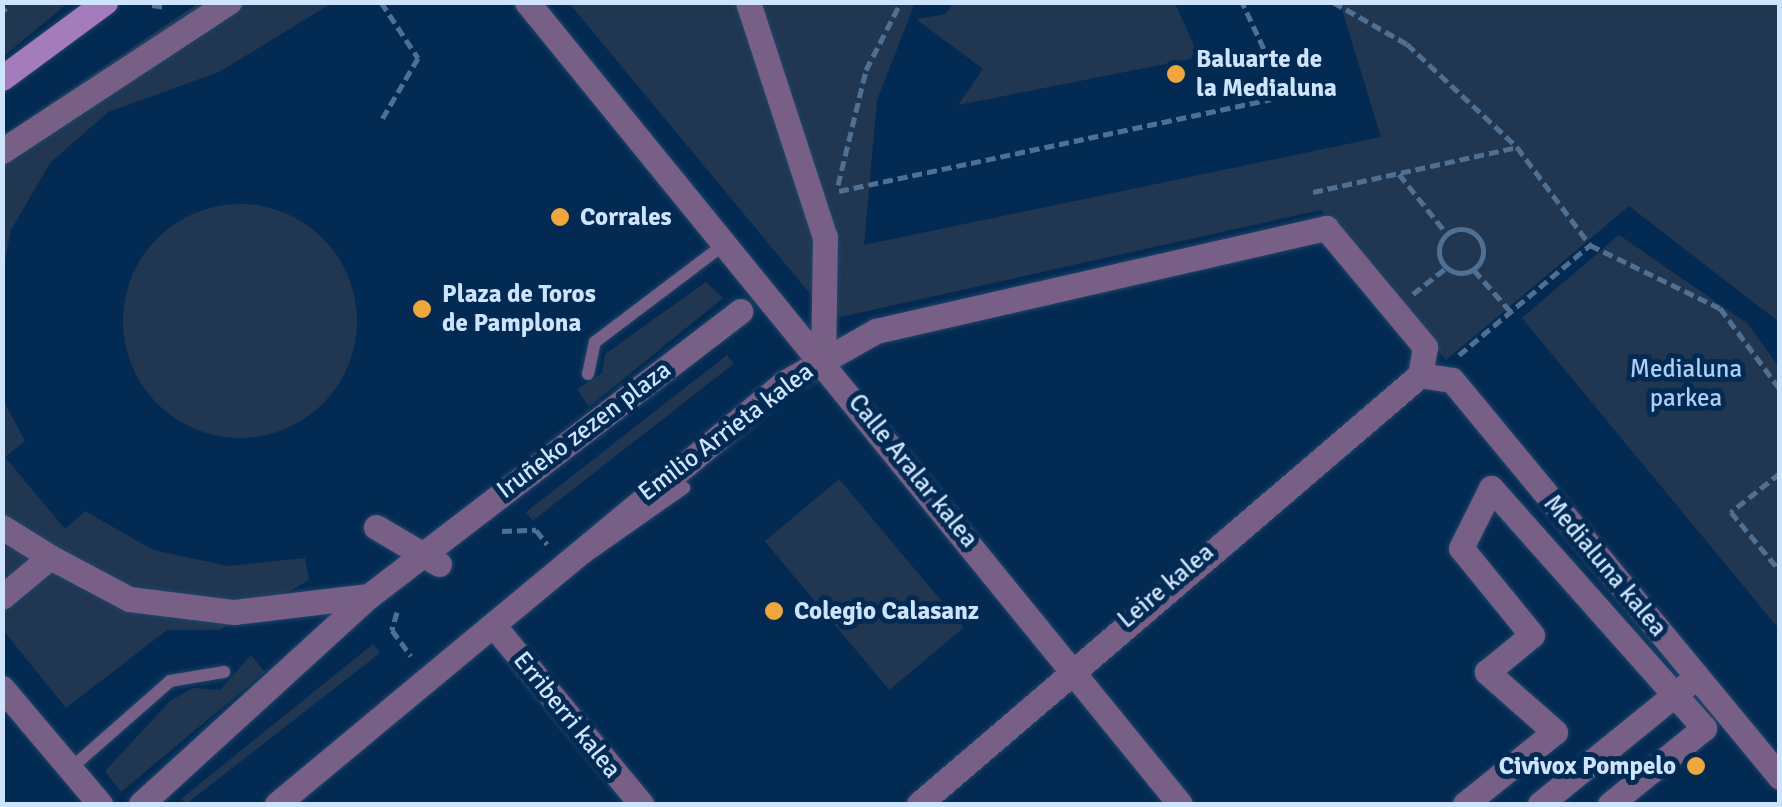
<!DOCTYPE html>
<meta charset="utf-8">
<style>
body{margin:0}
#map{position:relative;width:1782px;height:807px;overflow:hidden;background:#032a52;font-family:Signika,sans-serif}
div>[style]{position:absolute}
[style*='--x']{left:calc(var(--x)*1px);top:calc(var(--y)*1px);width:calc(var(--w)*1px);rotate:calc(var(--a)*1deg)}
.green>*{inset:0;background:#213751;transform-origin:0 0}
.round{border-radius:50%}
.path>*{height:5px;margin-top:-2.5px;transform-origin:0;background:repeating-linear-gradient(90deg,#507093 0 10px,transparent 0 15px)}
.path>.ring{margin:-2.5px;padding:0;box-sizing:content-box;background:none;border:5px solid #507093;border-radius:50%}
.roads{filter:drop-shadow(0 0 2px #1f446a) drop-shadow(0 0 2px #1f446a)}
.lane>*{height:12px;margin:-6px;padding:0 6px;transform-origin:6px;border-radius:6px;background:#775f85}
.street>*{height:25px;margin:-12.5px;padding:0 12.5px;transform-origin:12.5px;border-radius:12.5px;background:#775f85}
.secondary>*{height:25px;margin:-12.5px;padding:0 12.5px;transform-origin:12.5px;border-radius:12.5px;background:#a37cb9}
.dots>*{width:28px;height:28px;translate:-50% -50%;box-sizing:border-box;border:5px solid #032a52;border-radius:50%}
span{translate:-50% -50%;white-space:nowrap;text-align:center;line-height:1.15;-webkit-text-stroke:10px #032a52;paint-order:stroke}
.poi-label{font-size:25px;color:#cee4fd;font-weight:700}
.left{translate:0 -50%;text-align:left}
.right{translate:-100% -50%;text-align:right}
.park-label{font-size:25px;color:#accef7}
.street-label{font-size:25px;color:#cee4fd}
.frame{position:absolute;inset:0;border:5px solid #cee4fd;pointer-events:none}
</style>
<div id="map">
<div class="green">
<i style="clip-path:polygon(5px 2px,68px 2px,68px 3px,3px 57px)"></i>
<i style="clip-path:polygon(199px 3px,332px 3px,219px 72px,108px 112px,50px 163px,11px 230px,3px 270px,3px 135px)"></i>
<i style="clip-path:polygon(569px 3px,915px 3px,877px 100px,864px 245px,1381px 137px,1340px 3px,1779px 3px,1779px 322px,1629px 206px,1446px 360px,1321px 210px,831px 319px)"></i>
<i style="clip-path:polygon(953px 3px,1175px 3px,1195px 48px,1191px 59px,958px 105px,983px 69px,916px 19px,946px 14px)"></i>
<i class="round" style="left:123px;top:204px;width:234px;height:234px"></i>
<i style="clip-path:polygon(1619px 235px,1748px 324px,1779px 367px,1779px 629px,1522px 318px)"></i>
<i style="clip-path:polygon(706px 282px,723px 298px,589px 407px,577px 389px,602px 373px,605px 354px)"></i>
<i style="left:727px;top:355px;width:11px;height:255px;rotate:52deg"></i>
<i style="clip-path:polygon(2px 398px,25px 441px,5px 457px,65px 529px,85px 511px,153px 550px,228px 566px,305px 558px,309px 580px,220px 630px,167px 630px,66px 708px,3px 630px)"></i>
<i style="left:839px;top:479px;width:194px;height:97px;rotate:50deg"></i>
<i style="clip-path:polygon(373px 644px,380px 653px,186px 804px,181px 799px)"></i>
<i style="clip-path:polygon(251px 655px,265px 672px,121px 792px,105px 771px,170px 701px,193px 688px,220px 690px)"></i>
</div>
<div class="path">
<i style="--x:381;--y:2;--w:67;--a:56.5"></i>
<i style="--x:418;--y:58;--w:71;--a:120.5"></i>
<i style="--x:1333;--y:2;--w:85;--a:29.6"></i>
<i style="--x:1407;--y:44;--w:151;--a:43.1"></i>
<i style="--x:152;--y:5;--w:14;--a:8"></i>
<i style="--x:2;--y:7;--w:6;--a:51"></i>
<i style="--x:1399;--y:174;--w:77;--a:51.3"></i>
<i style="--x:838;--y:185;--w:118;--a:-76.3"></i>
<i style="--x:866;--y:70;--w:76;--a:-62.8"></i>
<i style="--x:839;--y:191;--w:441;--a:-12"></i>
<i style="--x:1270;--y:99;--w:37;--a:-90"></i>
<i style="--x:1270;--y:62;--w:66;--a:-115"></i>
<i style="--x:1313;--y:192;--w:209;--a:-12.4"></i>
<i style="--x:1517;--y:147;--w:122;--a:53.3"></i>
<i style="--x:1590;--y:245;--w:144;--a:25.9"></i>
<i style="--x:1720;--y:308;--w:101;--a:53.5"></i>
<i class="ring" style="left:1439px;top:229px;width:39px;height:39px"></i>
<i style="--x:1474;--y:270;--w:56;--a:48.6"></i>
<i style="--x:1413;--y:294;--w:42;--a:-38.2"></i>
<i style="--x:1459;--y:355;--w:171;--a:-40"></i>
<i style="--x:1780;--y:417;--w:4;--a:90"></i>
<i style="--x:1780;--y:473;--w:63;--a:141.5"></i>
<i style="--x:1731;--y:512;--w:77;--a:50.3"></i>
<i style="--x:502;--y:531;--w:34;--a:-2"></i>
<i style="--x:536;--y:530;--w:18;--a:52"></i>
<i style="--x:397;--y:612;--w:19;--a:106"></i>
<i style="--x:392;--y:630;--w:32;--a:54"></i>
</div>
<div class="roads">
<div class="lane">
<i style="--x:588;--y:374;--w:33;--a:-78"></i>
<i style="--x:595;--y:342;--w:166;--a:-37.1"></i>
<i style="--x:577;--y:563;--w:131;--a:-35"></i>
<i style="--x:70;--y:769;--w:133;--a:-41.3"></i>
<i style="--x:170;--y:681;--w:55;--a:-9.5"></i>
</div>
<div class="street">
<i style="--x:527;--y:2;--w:1034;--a:50.85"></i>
<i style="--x:748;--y:2;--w:247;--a:71.9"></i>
<i style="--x:825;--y:237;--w:123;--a:90.9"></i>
<i style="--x:2;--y:151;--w:272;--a:-33.3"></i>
<i style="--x:1420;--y:375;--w:32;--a:9"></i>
<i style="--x:1452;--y:380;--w:515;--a:50.44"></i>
<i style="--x:2;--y:527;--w:57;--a:32"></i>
<i style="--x:376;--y:527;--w:73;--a:30.4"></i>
<i style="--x:2;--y:597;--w:62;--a:-39.8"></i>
<i style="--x:50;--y:557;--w:89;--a:28"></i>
<i style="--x:129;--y:599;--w:106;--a:7.1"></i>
<i style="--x:234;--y:612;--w:136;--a:-6.8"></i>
<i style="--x:369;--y:596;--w:468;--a:-37.5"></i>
<i style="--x:494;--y:626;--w:231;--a:50.4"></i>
<i style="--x:2;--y:688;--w:152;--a:49.8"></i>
<i style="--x:141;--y:804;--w:309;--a:-42.4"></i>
<i style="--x:277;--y:804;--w:659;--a:-39.71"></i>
<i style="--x:784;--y:383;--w:106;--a:-29.5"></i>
<i style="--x:876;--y:331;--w:462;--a:-12.9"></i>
<i style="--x:1326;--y:228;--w:155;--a:50.2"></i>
<i style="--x:1425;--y:347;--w:28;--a:100"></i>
<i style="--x:919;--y:804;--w:660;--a:-40.57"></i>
<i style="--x:1465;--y:804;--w:115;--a:-38.7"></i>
<i style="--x:1555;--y:732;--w:91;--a:-138.6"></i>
<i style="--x:1487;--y:672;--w:58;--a:-39.4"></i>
<i style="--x:1532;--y:635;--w:112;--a:-129.2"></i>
<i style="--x:1461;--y:548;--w:67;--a:-63.4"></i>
<i style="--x:1491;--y:488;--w:321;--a:48.4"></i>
<i style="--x:1704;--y:728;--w:121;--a:141"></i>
<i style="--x:1540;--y:804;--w:192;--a:-39.1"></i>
</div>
<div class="secondary">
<i style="--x:2;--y:78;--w:128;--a:-36.4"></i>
</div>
</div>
<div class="dots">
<i style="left:1176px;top:74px;background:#efa73d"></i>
<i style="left:560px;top:217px;background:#efa73d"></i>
<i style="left:422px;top:309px;background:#efa73d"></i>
<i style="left:774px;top:611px;background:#efa73d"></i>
<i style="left:1696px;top:766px;background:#efa73d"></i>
</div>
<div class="poi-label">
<span class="left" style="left:1196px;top:74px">Baluarte de<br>la Medialuna</span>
<span class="left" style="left:580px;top:217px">Corrales</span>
<span class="left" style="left:442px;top:309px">Plaza de Toros<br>de Pamplona</span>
<span class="left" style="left:794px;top:611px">Colegio Calasanz</span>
<span class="right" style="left:1676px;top:766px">Civivox Pompelo</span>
</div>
<div class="park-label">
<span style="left:1686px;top:384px">Medialuna<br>parkea</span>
</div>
<div class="street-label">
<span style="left:584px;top:430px;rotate:-37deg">Iruñeko zezen plaza</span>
<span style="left:726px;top:432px;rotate:-37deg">Emilio Arrieta kalea</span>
<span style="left:913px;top:471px;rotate:51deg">Calle Aralar kalea</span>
<span style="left:1605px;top:566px;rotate:50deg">Medialuna kalea</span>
<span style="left:1166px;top:586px;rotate:-40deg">Leire kalea</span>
<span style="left:567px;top:715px;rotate:51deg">Erriberri kalea</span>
</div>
<div class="frame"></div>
</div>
